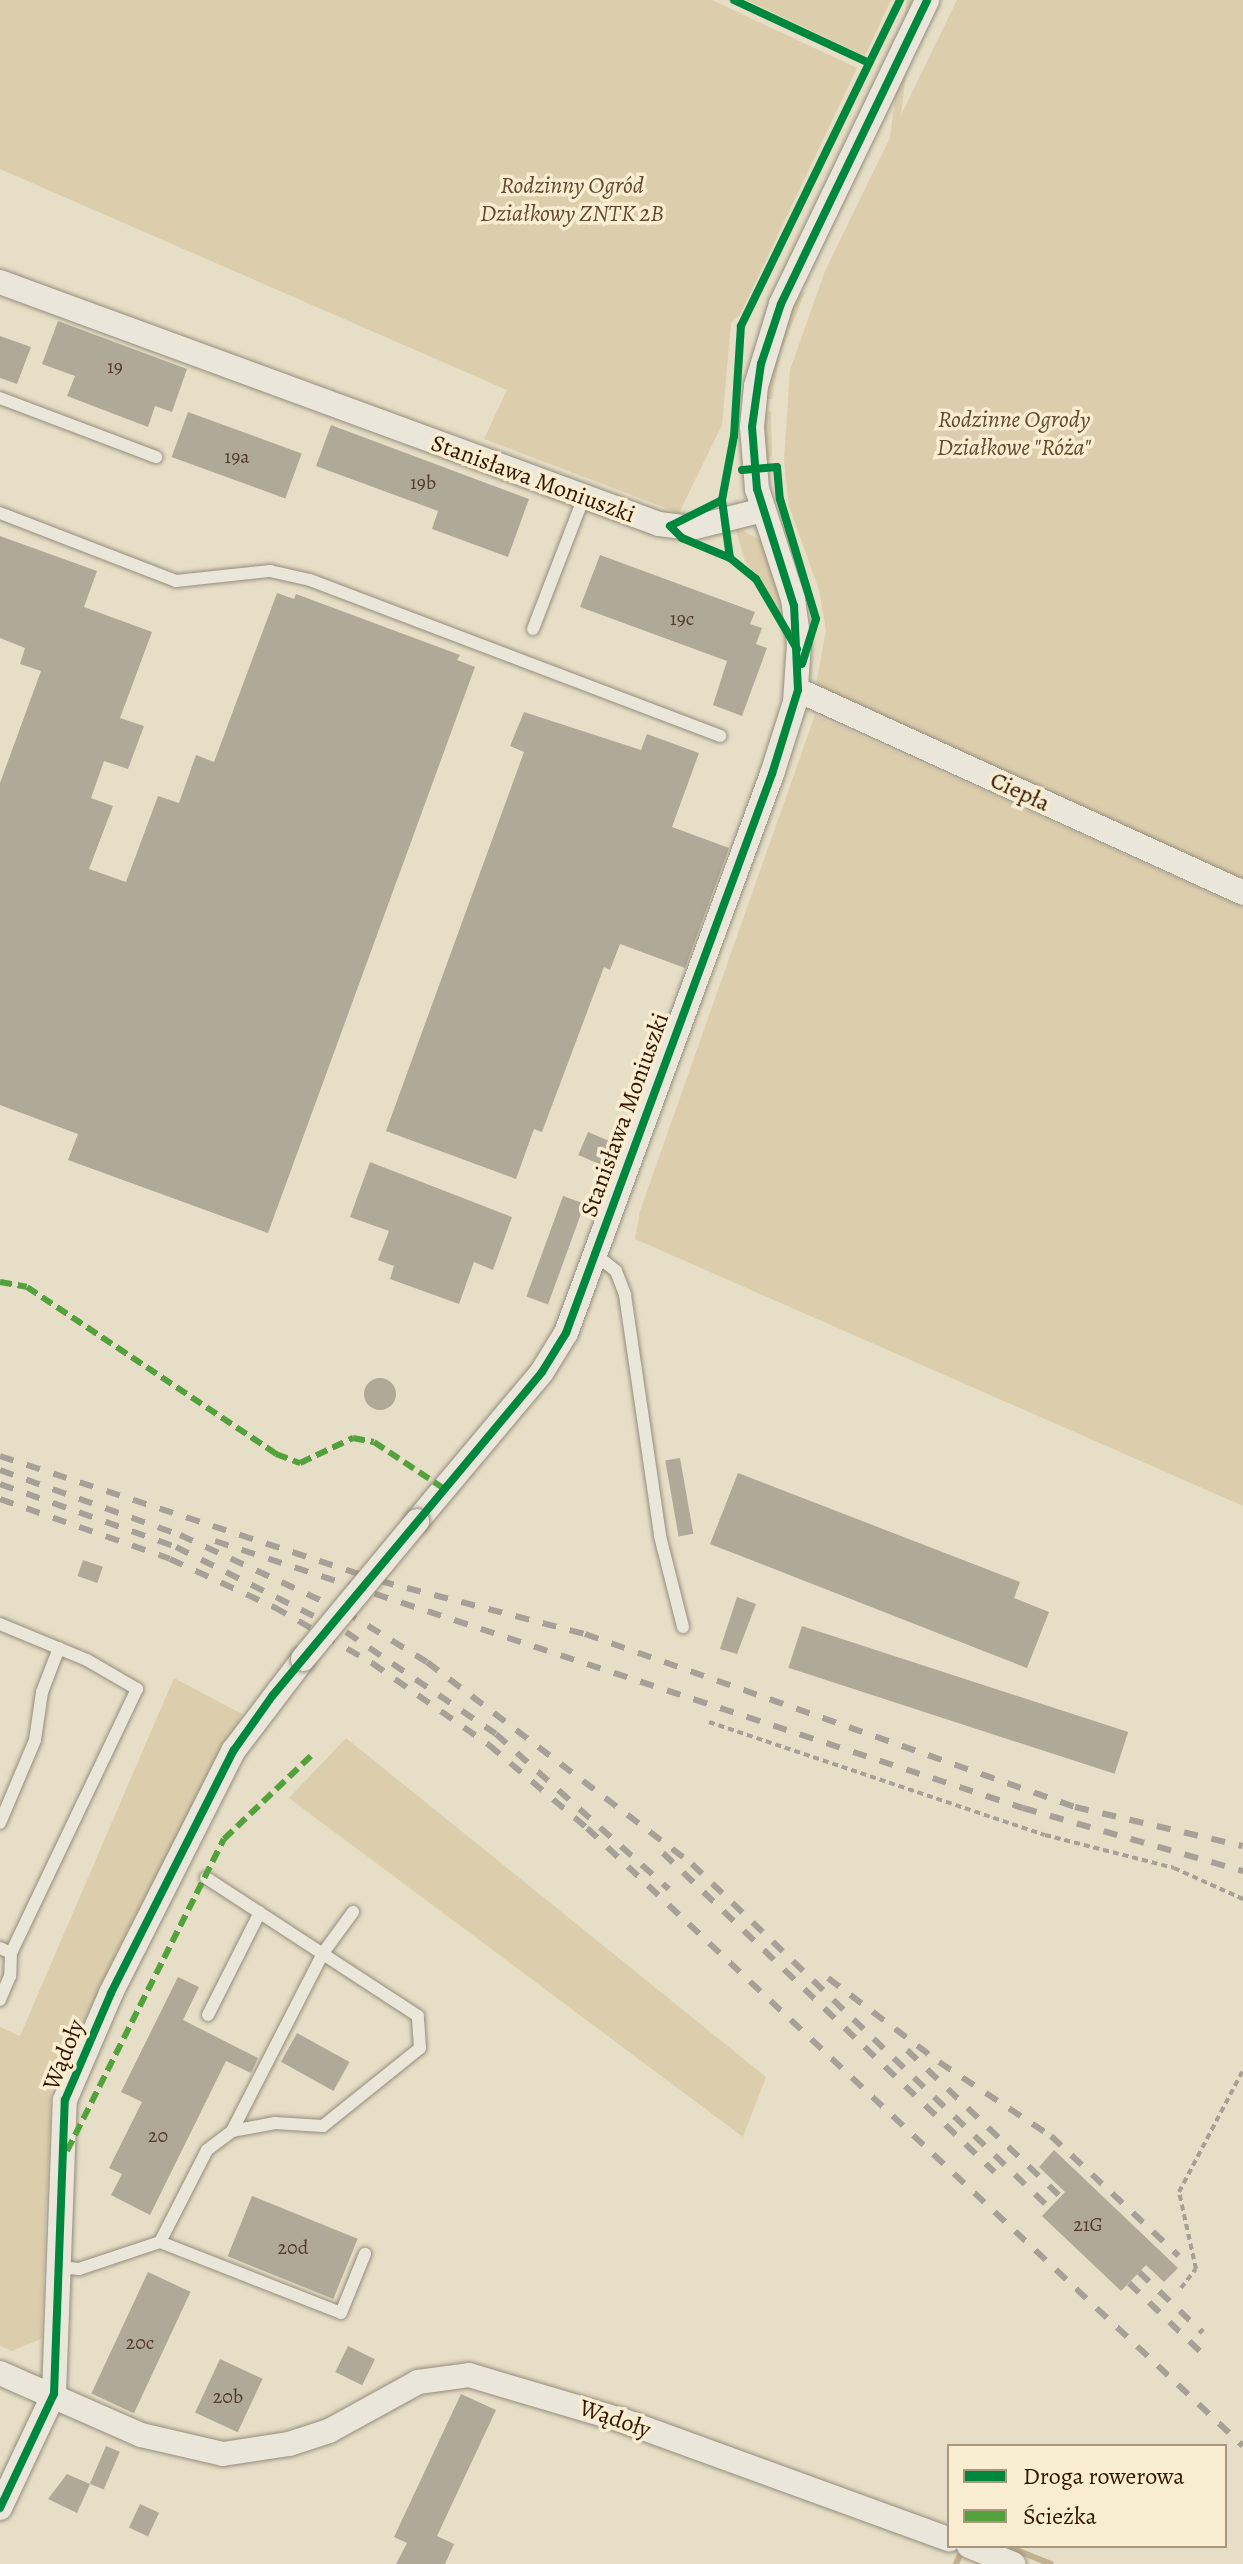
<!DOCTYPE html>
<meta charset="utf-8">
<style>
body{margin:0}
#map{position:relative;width:1243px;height:2564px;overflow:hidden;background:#e6dec6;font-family:Alegreya,serif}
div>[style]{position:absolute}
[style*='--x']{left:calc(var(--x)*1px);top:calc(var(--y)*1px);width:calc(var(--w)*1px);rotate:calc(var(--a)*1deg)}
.green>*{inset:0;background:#dccead;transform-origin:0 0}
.stream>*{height:6px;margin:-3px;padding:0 3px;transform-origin:3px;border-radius:3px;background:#c2b191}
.building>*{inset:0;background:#b1a998;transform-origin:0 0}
.round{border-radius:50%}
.path>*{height:4px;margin-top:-2px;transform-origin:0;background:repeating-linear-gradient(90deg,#a6a096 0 6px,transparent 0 10px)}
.roads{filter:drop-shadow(0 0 2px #958c7c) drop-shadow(0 0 2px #958c7c)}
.lane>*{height:12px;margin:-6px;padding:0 6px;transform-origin:6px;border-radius:6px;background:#eae6da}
.street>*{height:24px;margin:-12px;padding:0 12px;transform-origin:12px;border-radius:12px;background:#eae6da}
.rail>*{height:6px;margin-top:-3px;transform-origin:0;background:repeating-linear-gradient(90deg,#a6a096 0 14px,transparent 0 28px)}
.bridges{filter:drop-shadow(0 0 2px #958c7c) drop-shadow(0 0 2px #958c7c)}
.street-bridge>*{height:24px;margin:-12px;padding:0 12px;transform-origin:12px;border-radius:12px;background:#eae6da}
.quiet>*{height:6px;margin-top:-3px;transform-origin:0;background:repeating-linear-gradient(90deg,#52a13d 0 12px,transparent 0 18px)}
.cycleway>*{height:8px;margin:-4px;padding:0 4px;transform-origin:4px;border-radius:4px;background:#00873e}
span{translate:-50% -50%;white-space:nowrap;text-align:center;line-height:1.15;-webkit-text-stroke:7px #f8edd1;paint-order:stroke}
.number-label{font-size:20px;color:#523c28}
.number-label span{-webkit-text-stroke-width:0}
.park-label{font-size:24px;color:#624a30;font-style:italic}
.street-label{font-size:24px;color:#321703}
.legend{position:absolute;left:947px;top:2444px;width:280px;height:104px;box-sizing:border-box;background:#f8edd1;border:2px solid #a9977f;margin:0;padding:10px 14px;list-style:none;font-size:24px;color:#321703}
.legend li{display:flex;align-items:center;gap:16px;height:40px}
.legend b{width:40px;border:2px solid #a9977f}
</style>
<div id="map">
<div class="green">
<i style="clip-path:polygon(0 0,712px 0,857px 68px,740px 315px,731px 323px,722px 425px,679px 513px,484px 439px,507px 390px,0 169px)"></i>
<i style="clip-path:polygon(746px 0,891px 0,865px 56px)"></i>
<i style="left:907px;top:0;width:8px;height:164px;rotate:7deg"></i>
<i style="clip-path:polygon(957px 0,1243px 0,1243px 882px,816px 685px,826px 630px,819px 590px,789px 506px,784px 460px,790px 370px,825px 271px)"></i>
<i style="clip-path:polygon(805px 292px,780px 354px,772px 399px,767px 399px,778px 336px,799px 294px)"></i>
<i style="clip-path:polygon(771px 411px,772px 455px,764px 462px,763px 414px)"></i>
<i style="clip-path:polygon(735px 527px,761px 540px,785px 617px,745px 561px)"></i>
<i style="clip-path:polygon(815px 715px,1243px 908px,1243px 1506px,635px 1239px,640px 1211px)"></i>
<i style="clip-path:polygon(174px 1678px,242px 1714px,51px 2086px,41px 2339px,12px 2351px,0 2346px,0 2027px,20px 2036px)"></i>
<i style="clip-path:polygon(346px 1738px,766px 2077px,743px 2137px,289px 1798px)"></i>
</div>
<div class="stream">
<i style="--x:1006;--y:2546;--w:48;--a:21.8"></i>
<i style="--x:956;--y:2564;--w:10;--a:-66"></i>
</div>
<div class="building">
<i style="clip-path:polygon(58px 321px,187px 369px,172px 412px,155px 406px,148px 427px,67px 396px,75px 376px,42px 364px)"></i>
<i style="clip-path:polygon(0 336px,31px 347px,17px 384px,0 378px)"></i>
<i style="left:188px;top:412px;width:121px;height:48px;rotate:20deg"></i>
<i style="clip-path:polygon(331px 425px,529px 499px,508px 557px,432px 529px,438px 511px,316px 466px)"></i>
<i style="clip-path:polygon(0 536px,97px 571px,84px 607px,152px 632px,120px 718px,144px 726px,128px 769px,104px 761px,91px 798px,113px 806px,89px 869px,126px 882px,158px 796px,179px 803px,196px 755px,214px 762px,277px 593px,294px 599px,296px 594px,460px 655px,457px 660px,475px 667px,268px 1233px,68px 1160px,78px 1134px,0 1105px,0 783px,41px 671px,20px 664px,25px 648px,0 638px)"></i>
<i style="clip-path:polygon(600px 555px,755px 612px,750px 624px,762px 628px,756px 644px,767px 648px,742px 716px,713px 705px,727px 661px,580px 607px)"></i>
<i style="clip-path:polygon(524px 712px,641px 750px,647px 734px,699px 753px,672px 827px,729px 848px,685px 968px,620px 944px,610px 970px,604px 967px,542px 1132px,534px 1129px,516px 1179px,386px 1131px,524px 752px,510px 746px)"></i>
<i style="left:588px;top:1132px;width:28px;height:25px;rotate:23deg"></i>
<i style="clip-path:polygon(370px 1162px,512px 1217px,493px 1270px,474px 1262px,459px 1304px,390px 1279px,394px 1266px,378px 1260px,389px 1231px,350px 1217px)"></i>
<i style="left:563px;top:1196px;width:23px;height:107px;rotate:20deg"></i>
<i class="round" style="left:364px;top:1378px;width:32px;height:32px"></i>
<i style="left:680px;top:1458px;width:77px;height:15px;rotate:80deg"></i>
<i style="clip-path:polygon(738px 1473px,1020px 1582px,1014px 1598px,1049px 1612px,1027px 1668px,710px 1544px)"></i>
<i style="left:83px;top:1560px;width:21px;height:17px;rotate:19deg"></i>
<i style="clip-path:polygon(737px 1597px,756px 1604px,737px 1654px,720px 1649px)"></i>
<i style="left:802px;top:1626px;width:343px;height:44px;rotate:18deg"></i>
<i style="clip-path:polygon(178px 1977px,199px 1987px,183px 2020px,258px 2058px,251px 2073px,226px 2061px,150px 2215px,111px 2195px,122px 2174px,109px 2168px,142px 2102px,121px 2092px)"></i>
<i style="left:297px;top:2033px;width:60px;height:33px;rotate:29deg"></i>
<i style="clip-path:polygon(1054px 2150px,1178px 2268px,1164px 2282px,1146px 2265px,1121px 2291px,1042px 2216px,1065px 2192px,1039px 2167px)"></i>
<i style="left:252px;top:2196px;width:114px;height:65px;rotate:22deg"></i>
<i style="left:148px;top:2272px;width:47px;height:134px;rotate:25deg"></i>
<i style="left:348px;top:2346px;width:30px;height:29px;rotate:26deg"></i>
<i style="left:220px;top:2359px;width:47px;height:59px;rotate:25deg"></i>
<i style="clip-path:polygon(461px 2394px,496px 2410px,437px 2536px,454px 2544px,445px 2564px,396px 2564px,407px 2543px,394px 2537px)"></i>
<i style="left:106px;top:2446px;width:15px;height:41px;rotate:23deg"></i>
<i style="clip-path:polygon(67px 2474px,90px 2484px,77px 2513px,48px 2499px)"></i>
<i style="left:140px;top:2504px;width:21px;height:26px;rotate:25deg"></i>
</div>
<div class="path">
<i style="--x:709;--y:1722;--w:354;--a:18.6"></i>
<i style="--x:1045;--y:1835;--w:133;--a:14.3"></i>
<i style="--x:1174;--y:1868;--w:76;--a:24.2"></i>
<i style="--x:1181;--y:2288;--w:24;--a:-52"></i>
<i style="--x:1196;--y:2269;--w:79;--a:-102.4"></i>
<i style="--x:1179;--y:2192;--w:138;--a:-62.3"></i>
</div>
<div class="roads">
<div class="lane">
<i style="--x:0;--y:398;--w:167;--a:20.7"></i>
<i style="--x:0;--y:513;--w:189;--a:21.1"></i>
<i style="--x:176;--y:581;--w:95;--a:-6.1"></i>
<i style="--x:270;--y:571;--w:41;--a:12.7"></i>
<i style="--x:310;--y:580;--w:439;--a:20.8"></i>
<i style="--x:533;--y:629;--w:142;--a:-68.9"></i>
<i style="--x:595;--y:1254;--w:27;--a:39"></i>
<i style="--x:616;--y:1271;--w:26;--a:69"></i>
<i style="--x:625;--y:1295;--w:244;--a:81.7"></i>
<i style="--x:660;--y:1536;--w:94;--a:75.8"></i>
<i style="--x:0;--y:1624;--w:94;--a:22.5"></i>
<i style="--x:87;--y:1660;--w:58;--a:30.1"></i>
<i style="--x:137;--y:1689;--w:293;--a:115.5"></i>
<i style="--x:0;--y:1823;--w:90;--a:-67.1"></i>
<i style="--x:35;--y:1740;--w:49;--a:-81.7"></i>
<i style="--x:42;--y:1692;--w:47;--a:-68.9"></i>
<i style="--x:0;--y:1948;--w:12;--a:24"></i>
<i style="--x:11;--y:1953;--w:23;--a:92"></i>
<i style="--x:10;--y:1976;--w:26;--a:113"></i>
<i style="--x:208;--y:2015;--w:115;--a:-63.2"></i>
<i style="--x:232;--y:2131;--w:200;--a:-62.9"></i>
<i style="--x:323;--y:1953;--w:51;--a:-53.8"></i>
<i style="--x:160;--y:2242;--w:103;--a:-62.9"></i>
<i style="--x:207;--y:2150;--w:31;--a:-37"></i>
<i style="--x:232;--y:2131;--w:44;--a:-10.5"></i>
<i style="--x:275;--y:2123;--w:48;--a:3.6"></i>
<i style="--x:323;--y:2126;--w:124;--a:-38.8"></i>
<i style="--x:420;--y:2048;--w:32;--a:-94"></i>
<i style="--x:418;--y:2016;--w:253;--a:-146.9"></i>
<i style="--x:59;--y:2267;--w:20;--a:6"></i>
<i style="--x:79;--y:2269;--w:85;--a:-18.4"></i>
<i style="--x:160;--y:2242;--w:194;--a:21.4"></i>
<i style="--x:341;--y:2313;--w:64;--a:-67.9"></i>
</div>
<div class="street">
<i style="--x:0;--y:282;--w:702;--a:20.16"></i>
<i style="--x:659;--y:524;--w:33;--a:7"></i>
<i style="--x:692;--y:528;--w:73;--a:-14.2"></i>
<i style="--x:798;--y:690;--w:489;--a:24.5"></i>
<i style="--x:417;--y:1521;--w:194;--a:-50"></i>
<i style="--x:542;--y:1372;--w:46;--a:-58.4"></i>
<i style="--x:566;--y:1333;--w:596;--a:-69.77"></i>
<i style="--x:772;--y:774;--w:76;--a:-72.3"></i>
<i style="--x:795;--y:702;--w:59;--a:-86.1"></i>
<i style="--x:799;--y:643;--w:44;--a:-97.8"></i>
<i style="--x:793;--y:599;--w:116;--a:-108.1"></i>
<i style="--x:757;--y:489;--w:62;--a:-94.6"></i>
<i style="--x:752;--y:427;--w:41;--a:-84.4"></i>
<i style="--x:756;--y:386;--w:86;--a:-73"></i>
<i style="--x:781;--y:304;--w:337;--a:-64.3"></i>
<i style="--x:0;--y:2373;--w:154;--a:23.7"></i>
<i style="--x:141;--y:2435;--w:84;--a:13"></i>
<i style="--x:223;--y:2454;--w:67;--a:-8.6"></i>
<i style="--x:289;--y:2444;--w:42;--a:-18"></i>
<i style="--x:329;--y:2431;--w:102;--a:-28.8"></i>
<i style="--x:418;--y:2382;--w:51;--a:-7.8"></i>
<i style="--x:469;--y:2375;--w:162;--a:16.5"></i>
<i style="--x:624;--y:2421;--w:346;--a:20"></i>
<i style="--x:0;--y:2508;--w:126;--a:-64.7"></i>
<i style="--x:54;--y:2394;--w:294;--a:-87.9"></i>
<i style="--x:65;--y:2100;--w:116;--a:-66.7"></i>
<i style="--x:111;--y:1993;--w:272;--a:-63.2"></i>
<i style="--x:234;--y:1750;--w:114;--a:-52.8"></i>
<i style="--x:969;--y:2546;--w:48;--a:22.2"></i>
</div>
</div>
<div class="rail">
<i style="--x:0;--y:1456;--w:400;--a:18.2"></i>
<i style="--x:380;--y:1581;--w:212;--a:14.5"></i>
<i style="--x:585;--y:1634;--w:520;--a:19.45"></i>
<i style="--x:1075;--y:1807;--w:172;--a:13.1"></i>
<i style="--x:0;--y:1470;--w:191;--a:19.9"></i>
<i style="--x:180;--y:1535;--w:181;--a:24.9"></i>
<i style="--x:344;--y:1611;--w:97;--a:31.6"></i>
<i style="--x:427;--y:1662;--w:333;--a:37.3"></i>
<i style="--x:692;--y:1864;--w:496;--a:43.9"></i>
<i style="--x:0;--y:1484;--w:187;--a:19.7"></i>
<i style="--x:176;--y:1547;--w:190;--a:26.6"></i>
<i style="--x:346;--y:1632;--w:181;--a:34.2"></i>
<i style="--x:496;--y:1734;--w:232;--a:41.9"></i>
<i style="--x:0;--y:1499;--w:180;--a:19.4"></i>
<i style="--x:170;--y:1559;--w:115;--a:24.8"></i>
<i style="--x:274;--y:1607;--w:113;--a:29.7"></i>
<i style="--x:372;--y:1663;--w:143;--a:35"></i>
<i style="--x:489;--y:1745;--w:128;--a:40.3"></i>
<i style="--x:587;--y:1828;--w:901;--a:43.29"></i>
<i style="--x:215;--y:1541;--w:851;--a:18.29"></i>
<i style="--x:1023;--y:1808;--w:229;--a:16"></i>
<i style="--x:663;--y:1853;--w:460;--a:43.9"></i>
<i style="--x:828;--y:1978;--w:139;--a:37.1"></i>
<i style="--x:939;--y:2062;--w:134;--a:33.5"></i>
<i style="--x:1051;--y:2136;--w:175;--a:43.2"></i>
<i style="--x:907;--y:2050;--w:213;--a:43.7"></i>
<i style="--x:1139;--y:2272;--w:88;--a:43.6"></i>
<i style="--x:1129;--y:2283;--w:111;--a:43.9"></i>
</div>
<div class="bridges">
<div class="street-bridge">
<i style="--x:303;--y:1659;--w:179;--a:-50.4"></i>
</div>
</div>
<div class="quiet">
<i style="--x:0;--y:1282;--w:27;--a:10"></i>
<i style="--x:27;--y:1287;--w:300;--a:33.8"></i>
<i style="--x:276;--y:1454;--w:26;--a:21"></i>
<i style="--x:300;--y:1463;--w:59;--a:-25.3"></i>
<i style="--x:353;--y:1438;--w:21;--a:11"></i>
<i style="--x:374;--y:1442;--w:83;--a:33.7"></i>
<i style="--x:67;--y:2151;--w:349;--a:-63.3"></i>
<i style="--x:224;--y:1839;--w:123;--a:-43.7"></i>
</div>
<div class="cycleway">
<i style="--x:734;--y:0;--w:149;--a:25"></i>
<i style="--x:742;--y:470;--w:35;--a:-5"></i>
<i style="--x:777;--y:467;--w:32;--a:85"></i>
<i style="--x:780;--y:499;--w:125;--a:73.3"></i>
<i style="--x:816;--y:619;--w:47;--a:107.3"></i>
<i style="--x:722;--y:500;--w:58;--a:153.4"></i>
<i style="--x:670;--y:526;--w:17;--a:45"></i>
<i style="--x:682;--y:538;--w:52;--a:22.6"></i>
<i style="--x:730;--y:558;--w:33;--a:39"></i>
<i style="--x:756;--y:579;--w:81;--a:59.6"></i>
<i style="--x:730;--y:558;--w:59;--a:-97.9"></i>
<i style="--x:722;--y:500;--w:65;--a:-79.4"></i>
<i style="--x:734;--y:436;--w:110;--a:-86.4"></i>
<i style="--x:741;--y:326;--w:363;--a:-64"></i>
<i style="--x:0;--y:2508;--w:126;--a:-64.7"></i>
<i style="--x:54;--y:2394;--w:294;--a:-87.9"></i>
<i style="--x:65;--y:2100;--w:116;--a:-66.7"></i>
<i style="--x:111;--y:1993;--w:272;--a:-63.2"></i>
<i style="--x:234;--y:1750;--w:67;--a:-54.7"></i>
<i style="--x:273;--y:1695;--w:420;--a:-50.2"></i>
<i style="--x:542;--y:1372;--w:46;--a:-58.4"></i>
<i style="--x:566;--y:1333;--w:84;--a:-69.8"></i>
<i style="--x:595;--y:1254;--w:512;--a:-69.76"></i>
<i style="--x:772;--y:774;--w:88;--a:-72.8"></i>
<i style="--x:798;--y:690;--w:84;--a:-92.7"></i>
<i style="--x:794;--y:606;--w:123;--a:-107.5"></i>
<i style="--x:757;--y:489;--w:62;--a:-94.6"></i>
<i style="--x:752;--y:427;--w:64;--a:-81.9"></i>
<i style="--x:761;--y:364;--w:63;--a:-71.6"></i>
<i style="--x:781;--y:304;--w:337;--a:-64.3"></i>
</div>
<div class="number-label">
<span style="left:115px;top:366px">19</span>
<span style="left:237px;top:456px">19a</span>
<span style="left:423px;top:482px">19b</span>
<span style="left:682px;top:618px">19c</span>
<span style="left:158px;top:2135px">20</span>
<span style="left:1088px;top:2224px">21G</span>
<span style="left:293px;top:2247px">20d</span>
<span style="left:140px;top:2342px">20c</span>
<span style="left:228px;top:2396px">20b</span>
</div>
<div class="park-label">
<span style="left:572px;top:200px">Rodzinny Ogród<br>Działkowy ZNTK 2B</span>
<span style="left:1014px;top:434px">Rodzinne Ogrody<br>Działkowe "Róża"</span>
</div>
<div class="street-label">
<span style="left:533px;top:479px;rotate:20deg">Stanisława Moniuszki</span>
<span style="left:1020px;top:792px;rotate:25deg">Ciepła</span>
<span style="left:625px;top:1115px;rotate:-70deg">Stanisława Moniuszki</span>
<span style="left:64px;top:2055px;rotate:-68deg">Wądoły</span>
<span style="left:615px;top:2419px;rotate:19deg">Wądoły</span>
</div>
<ul class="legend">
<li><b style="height:10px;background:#00873e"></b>Droga rowerowa</li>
<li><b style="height:10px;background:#52a13d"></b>Ścieżka</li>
</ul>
</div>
